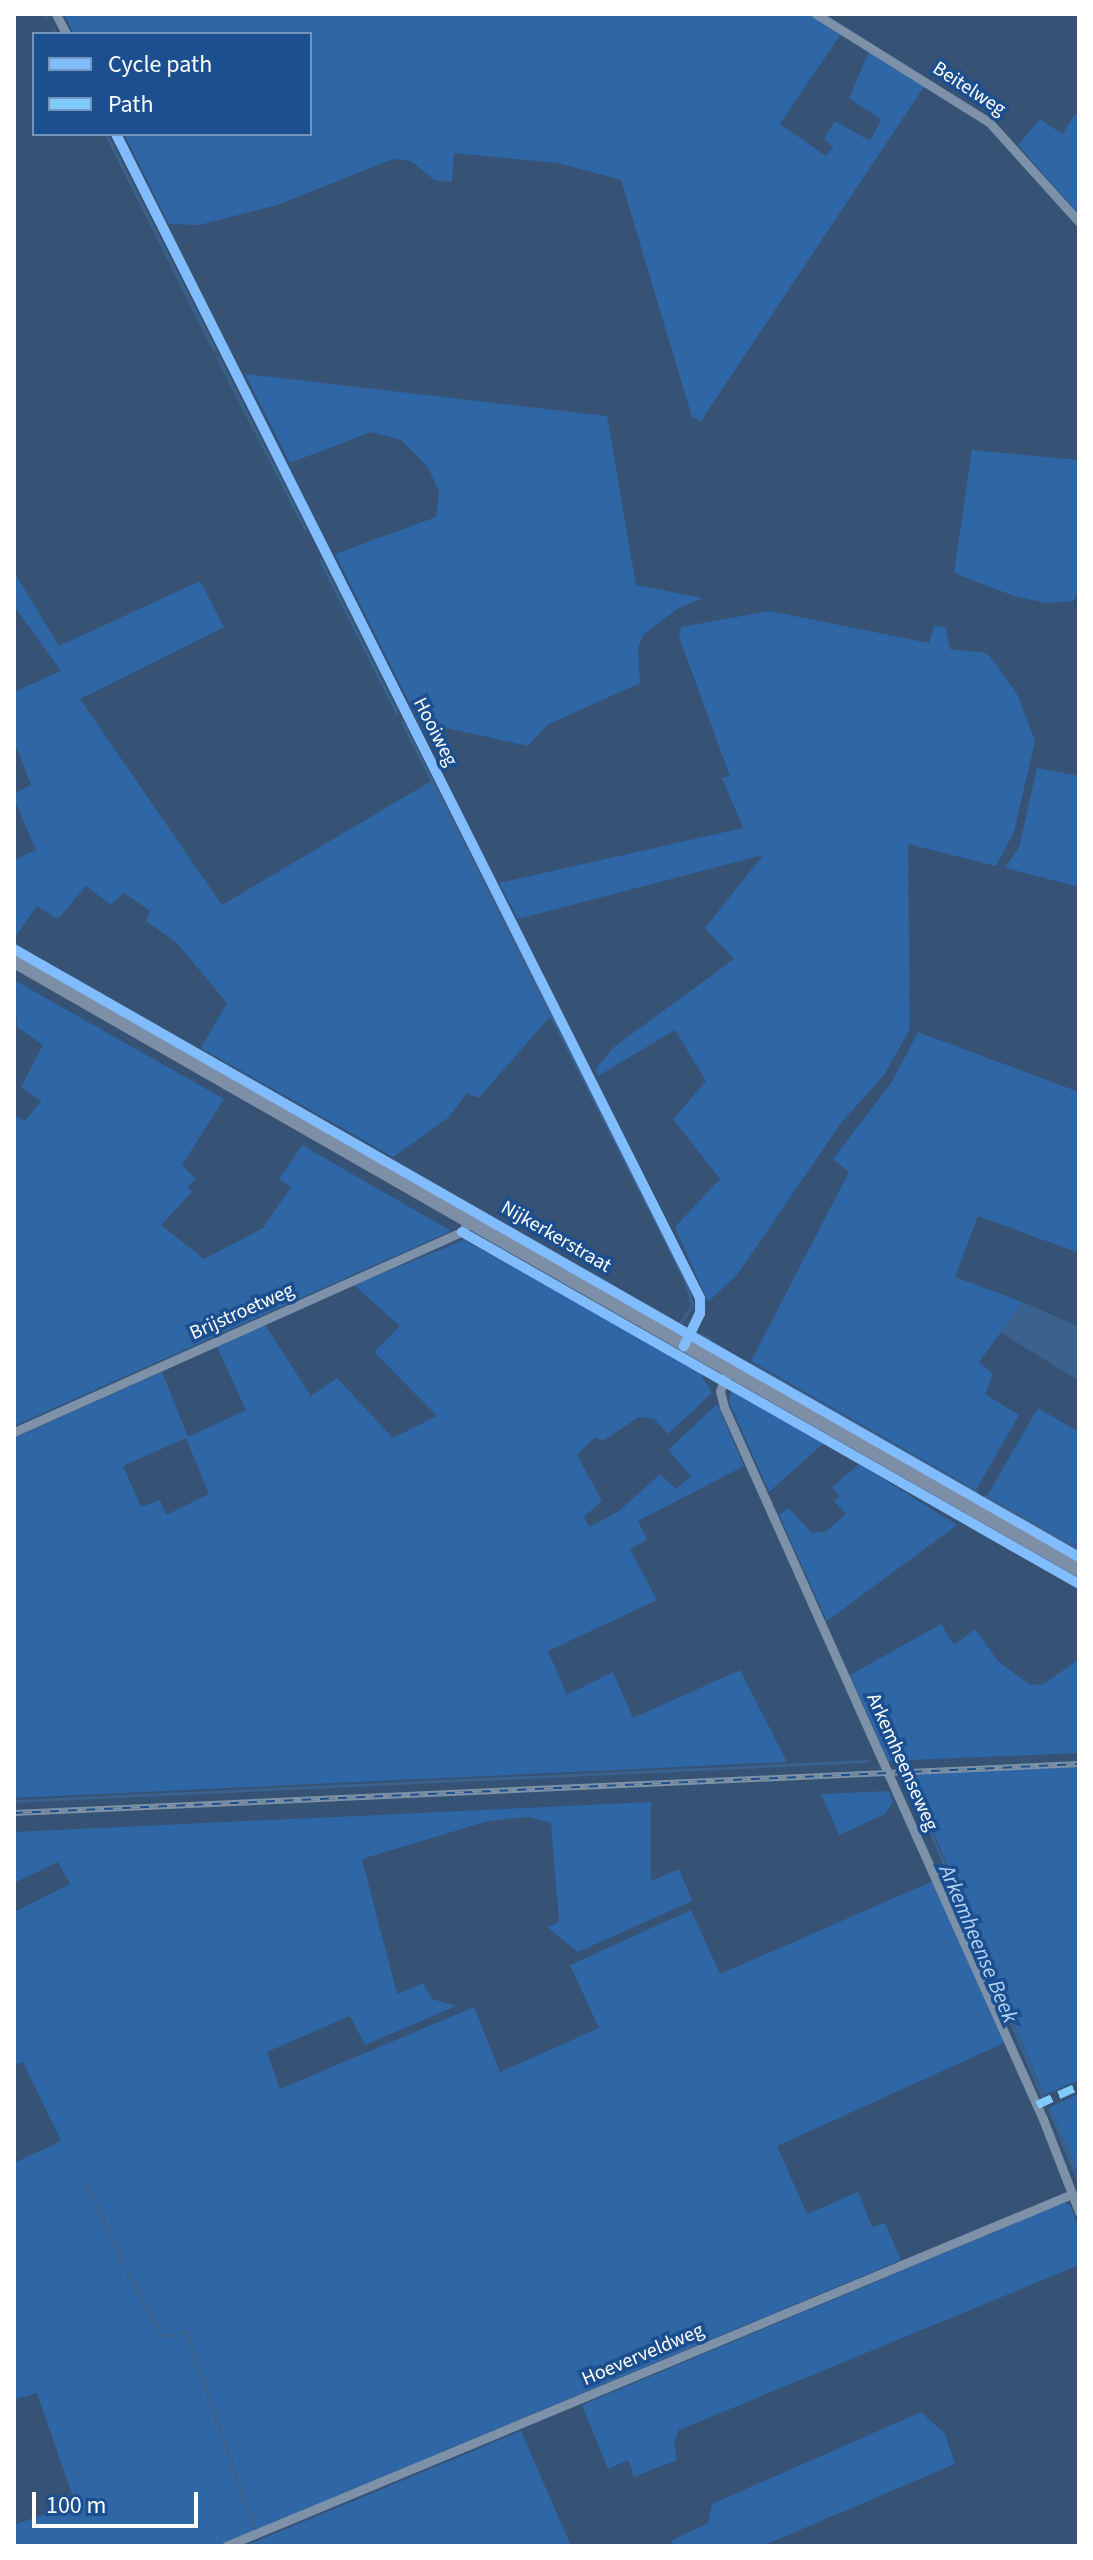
<!DOCTYPE html>
<style>
body{margin:0}
#map{position:relative;width:1093px;height:2560px;overflow:hidden;background:#365274;font-family:"Source Sans 3",sans-serif}
div>[style]{position:absolute}
[style*='--x']{left:calc(var(--x)*1px);top:calc(var(--y)*1px);width:calc(var(--w)*1px);rotate:calc(var(--a)*1deg)}
.green>*{inset:0;background:#2f66a5}
.water>*{inset:0;background:#3b618d}
.stream>*{height:3px;margin:-1.5px;padding:0 1.5px;transform-origin:1.5px;border-radius:1.5px;background:#3b618d}
.minor>*{height:9px;margin:-4.5px;padding:0 4.5px;transform-origin:4.5px;border-radius:4.5px;background:#7d92a8}
.primary>*{height:14px;margin:-7px;padding:0 7px;transform-origin:7px;border-radius:7px;background:#7d8ea7}
.rail>*{height:6px;margin-top:-3px;transform-origin:0;background:repeating-linear-gradient(90deg,#1b4f8f 0 9px,#7e92a7 0 18px);box-sizing:border-box;border-block:2px solid #7e92a7}
.quiet>*{height:8px;margin-top:-4px;transform-origin:0;background:repeating-linear-gradient(90deg,#80caff 0 16px,transparent 0 24px)}
.cycleway>*{height:10px;margin:-5px;padding:0 5px;transform-origin:5px;border-radius:5px;background:#80bcff}
span{translate:-50% -50%;white-space:nowrap;text-align:center;line-height:1.15;-webkit-text-stroke:7px #1b4f8f;paint-order:stroke}
.street-label{font-size:20px;color:#fff}
.water-label{font-size:22px;color:#b5d3f5;font-style:italic}
.frame{position:absolute;inset:0;border:16px solid #fff;pointer-events:none}
.legend{position:absolute;left:32px;top:32px;width:280px;height:104px;box-sizing:border-box;background:#1b4f8f;border:2px solid #7695bc;margin:0;padding:10px 14px;list-style:none;font-size:24px;color:#fff}
.legend li{display:flex;align-items:center;gap:16px;height:40px}
.legend b{width:40px;border:2px solid #7695bc}
.scale{position:absolute;left:32px;top:2492px;width:166px;height:36px;box-sizing:border-box;border:4px solid #fff;border-top:0;padding-left:10px;font-size:24px;line-height:28px;white-space:nowrap;color:#fff;-webkit-text-stroke:6px #1b4f8f;paint-order:stroke}
</style>
<div id="map">
<div class="green">
<i style="clip-path:polygon(64px 14px,809px 14px,841px 34px,780px 124px,826px 156px,833px 147px,824px 139px,835px 121px,870px 141px,881px 120px,849px 98px,869px 52px,924px 87px,701px 421px,692px 417px,621px 180px,558px 163px,454px 153px,452px 182px,434px 180px,411px 161px,393px 159px,277px 205px,199px 225px,169px 224px,124px 134px,310px 134px,310px 34px,74px 34px)"></i>
<i style="clip-path:polygon(1079px 109px,1079px 215px,1018px 145px,1040px 119px,1062px 134px)"></i>
<i style="clip-path:polygon(245px 374px,607px 416px,636px 585px,703px 598px,677px 609px,643px 635px,638px 649px,640px 683px,547px 725px,528px 746px,419px 722px,335px 554px,436px 517px,439px 492px,428px 467px,401px 440px,371px 432px,290px 463px)"></i>
<i style="clip-path:polygon(972px 450px,1079px 460px,1079px 587px,1074px 601px,1046px 603px,1014px 596px,954px 573px)"></i>
<i style="clip-path:polygon(14px 572px,59px 646px,200px 581px,224px 627px,80px 699px,222px 905px,433px 780px,552px 1014px,479px 1098px,467px 1093px,448px 1118px,393px 1157px,201px 1048px,227px 1003px,176px 942px,146px 921px,150px 911px,124px 893px,111px 905px,86px 886px,58px 919px,37px 906px,14px 939px,14px 860px,36px 850px,14px 799px,14px 794px,31px 785px,14px 741px,14px 692px,61px 671px,14px 606px)"></i>
<i style="clip-path:polygon(770px 611px,929px 643px,934px 626px,945px 627px,950px 649px,986px 653px,995px 663px,1017px 694px,1035px 741px,1014px 832px,996px 866px,908px 844px,910px 1029px,884px 1075px,841px 1123px,737px 1275px,708px 1302px,675px 1227px,720px 1179px,673px 1119px,706px 1081px,675px 1030px,598px 1076px,595px 1070px,614px 1047px,734px 959px,705px 928px,763px 855px,518px 919px,499px 883px,743px 828px,722px 778px,730px 776px,679px 637px,681px 627px)"></i>
<i style="clip-path:polygon(1037px 768px,1079px 776px,1079px 887px,1005px 868px,1019px 847px)"></i>
<i style="clip-path:polygon(14px 980px,224px 1099px,182px 1165px,196px 1179px,187px 1187px,193px 1191px,161px 1225px,204px 1259px,263px 1228px,291px 1187px,279px 1179px,302px 1145px,451px 1231px,14px 1426px,14px 1115px,25px 1121px,41px 1101px,21px 1087px,43px 1045px,17px 1027px)"></i>
<i style="clip-path:polygon(918px 1032px,1079px 1092px,1079px 1253px,978px 1216px,955px 1277px,1023px 1302px,979px 1362px,993px 1374px,985px 1394px,1019px 1415px,976px 1490px,751px 1361px,849px 1172px,833px 1159px,892px 1082px)"></i>
<i style="clip-path:polygon(evenodd,464px 1240px,698px 1370px,712px 1393px,668px 1434px,654px 1419px,639px 1417px,603px 1441px,595px 1437px,577px 1455px,602px 1501px,584px 1517px,589px 1527px,618px 1512px,660px 1474px,676px 1489px,691px 1476px,668px 1450px,717px 1404px,744px 1466px,638px 1521px,647px 1540px,630px 1549px,657px 1600px,548px 1651px,567px 1695px,613px 1672px,633px 1718px,740px 1670px,787px 1762px,14px 1798px,14px 1438px,162px 1372px,188px 1437px,246px 1410px,217px 1347px,265px 1325px,311px 1396px,337px 1378px,393px 1438px,437px 1416px,374px 1352px,400px 1326px,354px 1285px,464px 1240px,186px 1438px,209px 1494px,166px 1515px,160px 1500px,141px 1507px,123px 1466px,186px 1438px)"></i>
<i style="clip-path:polygon(731px 1389px,824px 1443px,769px 1492px,729px 1402px)"></i>
<i style="clip-path:polygon(1038px 1408px,1079px 1432px,1079px 1548px,987px 1496px)"></i>
<i style="clip-path:polygon(859px 1464px,957px 1525px,827px 1621px,779px 1515px,788px 1508px,812px 1533px,825px 1532px,846px 1514px,834px 1501px,840px 1496px,832px 1487px)"></i>
<i style="clip-path:polygon(941px 1624px,954px 1645px,975px 1629px,998px 1661px,1030px 1685px,1044px 1684px,1079px 1659px,1079px 1753px,888px 1761px,850px 1675px)"></i>
<i style="clip-path:polygon(1079px 1766px,1079px 2080px,1044px 2095px,909px 1774px)"></i>
<i style="clip-path:polygon(889px 1791px,893px 1802px,885px 1814px,839px 1835px,821px 1794px)"></i>
<i style="clip-path:polygon(651px 1802px,651px 1881px,679px 1869px,692px 1901px,578px 1952px,547px 1927px,559px 1922px,551px 1823px,529px 1817px,488px 1821px,362px 1859px,397px 1994px,423px 1983px,432px 1999px,456px 2006px,365px 2045px,350px 2016px,267px 2052px,280px 2089px,474px 2007px,500px 2072px,599px 2028px,570px 1965px,691px 1910px,720px 1974px,933px 1881px,1004px 2043px,777px 2146px,807px 2214px,858px 2192px,872px 2227px,885px 2223px,901px 2260px,217px 2546px,14px 2546px,14px 2525px,75px 2503px,37px 2393px,16px 2399px,14px 2394px,14px 2163px,61px 2141px,23px 2062px,14px 2065px,14px 1912px,70px 1884px,58px 1862px,14px 1883px,14px 1832px)"></i>
<i style="clip-path:polygon(1079px 2094px,1079px 2176px,1050px 2107px)"></i>
<i style="clip-path:polygon(1064px 2203px,1070px 2205px,1079px 2228px,1079px 2265px,679px 2430px,674px 2442px,677px 2460px,634px 2477px,628px 2460px,608px 2469px,582px 2405px)"></i>
<i style="clip-path:polygon(921px 2412px,945px 2434px,955px 2464px,762px 2546px,674px 2546px,671px 2541px,708px 2523px,712px 2504px)"></i>
<i style="clip-path:polygon(521px 2431px,571px 2546px,245px 2546px,368px 2495px)"></i>
</div>
<div class="water">
<i style="clip-path:polygon(1023px 1302px,1079px 1327px,1079px 1381px,1000px 1332px)"></i>
</div>
<div class="stream">
<i style="--x:45;--y:14;--w:4;--a:76"></i>
<i style="--x:53;--y:30;--w:4;--a:63"></i>
<i style="--x:106;--y:134;--w:241;--a:63.4"></i>
<i style="--x:218;--y:358;--w:192;--a:63"></i>
<i style="--x:320;--y:560;--w:171;--a:63.3"></i>
<i style="--x:402;--y:722;--w:626;--a:63.11"></i>
<i style="--x:685;--y:1280;--w:26;--a:74"></i>
<i style="--x:692;--y:1305;--w:20;--a:123"></i>
<i style="--x:702;--y:1335;--w:8;--a:30"></i>
<i style="--x:751;--y:1364;--w:259;--a:29.6"></i>
<i style="--x:985;--y:1496;--w:108;--a:29.4"></i>
<i style="--x:893;--y:1760;--w:10;--a:11"></i>
<i style="--x:914;--y:1793;--w:329;--a:67.1"></i>
<i style="--x:14;--y:1801;--w:854;--a:-2.68"></i>
<i style="--x:1049;--y:2109;--w:79;--a:67.7"></i>
<i style="--x:86;--y:2183;--w:88;--a:65.2"></i>
<i style="--x:127;--y:2272;--w:72;--a:61.6"></i>
<i style="--x:161;--y:2335;--w:13;--a:0"></i>
<i style="--x:181;--y:2332;--w:5;--a:0"></i>
<i style="--x:186;--y:2332;--w:210;--a:70.8"></i>
<i style="--x:219;--y:2546;--w:8;--a:-30"></i>
</div>
<div class="minor">
<i style="--x:56;--y:14;--w:22;--a:63"></i>
<i style="--x:816;--y:14;--w:204;--a:32"></i>
<i style="--x:989;--y:122;--w:135;--a:48"></i>
<i style="--x:116;--y:134;--w:1302;--a:63.36"></i>
<i style="--x:700;--y:1298;--w:15;--a:90"></i>
<i style="--x:700;--y:1313;--w:37;--a:116"></i>
<i style="--x:728;--y:1370;--w:22;--a:111"></i>
<i style="--x:720;--y:1391;--w:16;--a:76"></i>
<i style="--x:724;--y:1407;--w:780;--a:65.87"></i>
<i style="--x:1043;--y:2119;--w:100;--a:68.8"></i>
<i style="--x:14;--y:1432;--w:491;--a:-24.1"></i>
<i style="--x:462;--y:1232;--w:24;--a:-57"></i>
<i style="--x:226;--y:2546;--w:916;--a:-22.59"></i>
</div>
<div class="primary">
<i style="--x:14;--y:961;--w:1227;--a:29.76"></i>
</div>
<div class="rail">
<i style="--x:14;--y:1813;--w:1066;--a:-2.63"></i>
</div>
<div class="quiet">
<i style="--x:1037;--y:2105;--w:46;--a:-24.3"></i>
</div>
<div class="cycleway">
<i style="--x:116;--y:134;--w:1302;--a:63.36"></i>
<i style="--x:700;--y:1298;--w:15;--a:90"></i>
<i style="--x:700;--y:1313;--w:37;--a:116"></i>
<i style="--x:14;--y:949;--w:1226;--a:29.72"></i>
<i style="--x:462;--y:1232;--w:710;--a:29.7"></i>
</div>
<div class="street-label">
<span style="left:969px;top:89px;rotate:33deg">Beitelweg</span>
<span style="left:435px;top:732px;rotate:63deg">Hooiweg</span>
<span style="left:556px;top:1237px;rotate:30deg">Nijkerkerstraat</span>
<span style="left:242px;top:1312px;rotate:-24deg">Brijstroetweg</span>
<span style="left:902px;top:1762px;rotate:66deg">Arkemheenseweg</span>
<span style="left:643px;top:2355px;rotate:-23deg">Hoeverveldweg</span>
</div>
<div class="water-label">
<span style="left:978px;top:1944px;rotate:67deg">Arkemheense Beek</span>
</div>
<div class="frame"></div>
<ul class="legend">
<li><b style="height:10px;background:#80bcff"></b>Cycle path</li>
<li><b style="height:10px;background:#80caff"></b>Path</li>
</ul>
<div class="scale">100 m</div>
</div>
